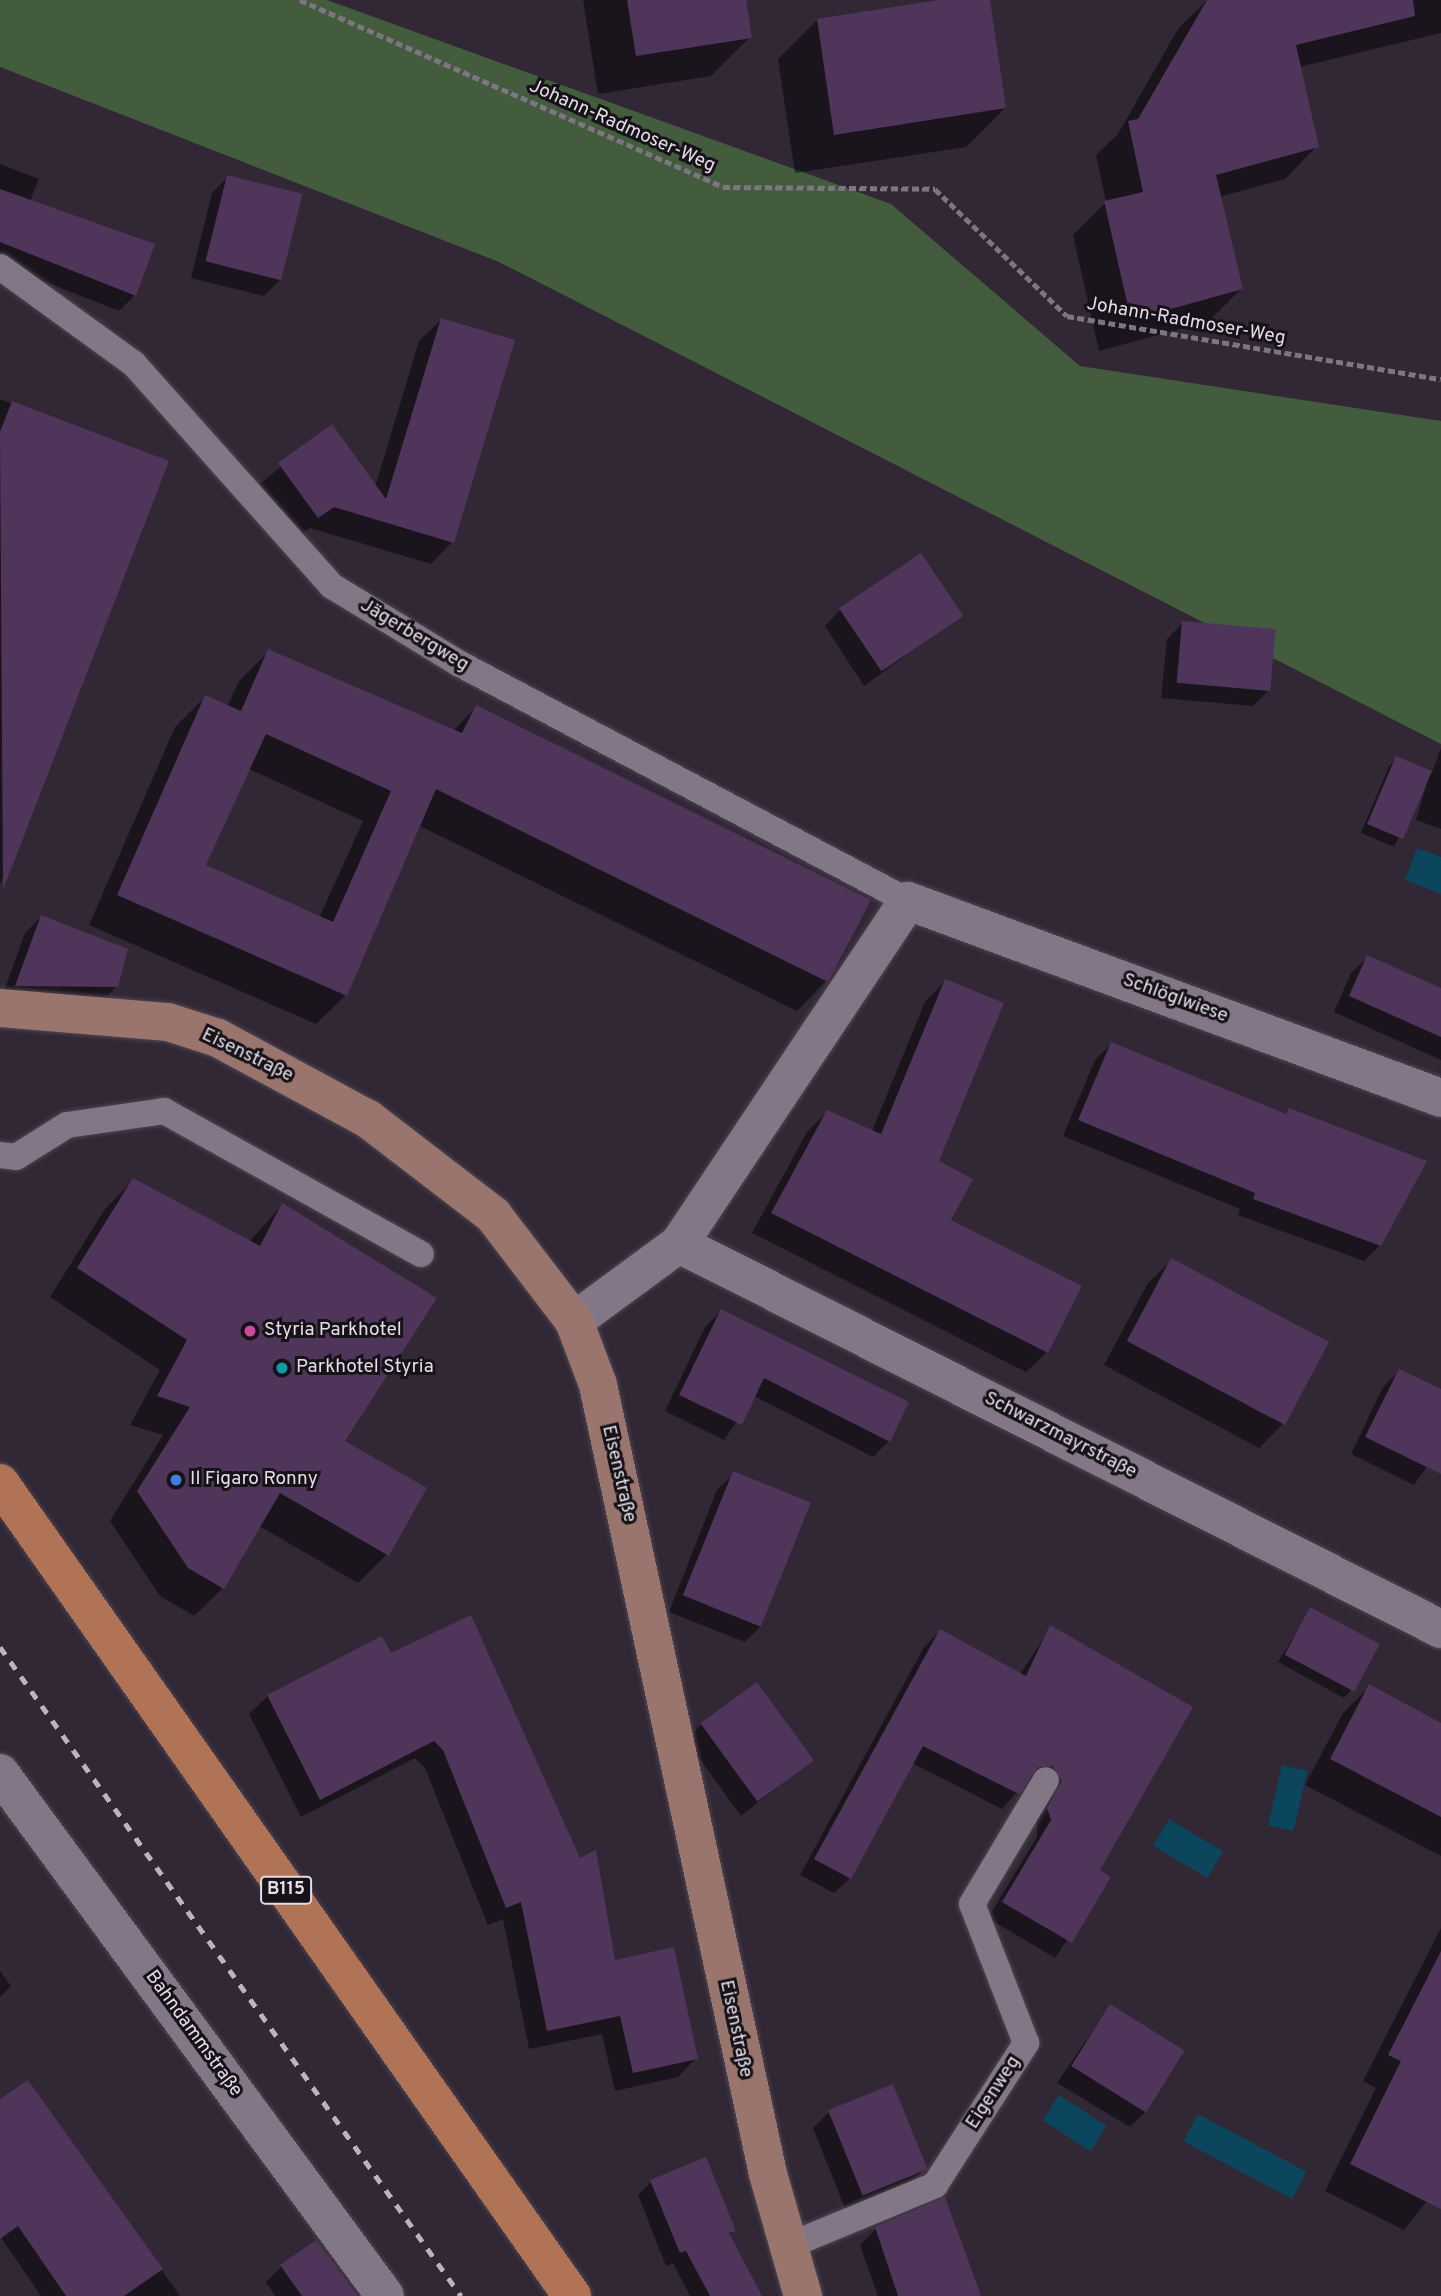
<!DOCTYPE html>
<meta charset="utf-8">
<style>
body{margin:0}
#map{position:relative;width:1441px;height:2296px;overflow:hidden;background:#312735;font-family:Overpass,sans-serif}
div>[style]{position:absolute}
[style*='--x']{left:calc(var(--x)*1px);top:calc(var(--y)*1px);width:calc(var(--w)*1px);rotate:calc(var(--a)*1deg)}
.green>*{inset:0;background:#435c3d}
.water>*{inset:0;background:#0b465d;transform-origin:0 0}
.shadow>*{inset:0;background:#0007}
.building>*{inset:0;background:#4f3559;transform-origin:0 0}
.path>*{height:4.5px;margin-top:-2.25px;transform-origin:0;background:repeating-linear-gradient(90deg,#7d7581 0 7px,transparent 0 10.5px)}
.roads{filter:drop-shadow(0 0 2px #4e4551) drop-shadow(0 0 2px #4e4551)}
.lane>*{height:26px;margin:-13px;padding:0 13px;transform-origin:13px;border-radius:13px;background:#837787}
.street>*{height:38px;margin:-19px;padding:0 19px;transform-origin:19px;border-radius:19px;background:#837787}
.secondary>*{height:38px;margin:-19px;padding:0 19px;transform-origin:19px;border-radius:19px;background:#9a756e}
.primary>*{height:38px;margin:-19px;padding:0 19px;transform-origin:19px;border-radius:19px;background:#b17355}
.rail>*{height:5px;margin-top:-2.5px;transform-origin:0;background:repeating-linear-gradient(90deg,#bbb4be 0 9px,transparent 0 18px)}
.dots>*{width:19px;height:19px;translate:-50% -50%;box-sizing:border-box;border:4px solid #161218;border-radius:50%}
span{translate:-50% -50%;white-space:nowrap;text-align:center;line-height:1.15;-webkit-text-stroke:6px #161218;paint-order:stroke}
.shield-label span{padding:2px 5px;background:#161218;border:2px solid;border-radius:5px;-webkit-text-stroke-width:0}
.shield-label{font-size:18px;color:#e3dde6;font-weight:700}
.street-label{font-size:19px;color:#e3dde6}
.poi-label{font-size:19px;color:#e3dde6}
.left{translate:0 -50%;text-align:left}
</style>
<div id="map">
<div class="green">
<i style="clip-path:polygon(0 0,327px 0,891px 204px,1080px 366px,1441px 421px,1441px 744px,499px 262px,0 67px)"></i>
</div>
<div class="water">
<i style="clip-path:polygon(1417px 848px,1441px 857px,1441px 894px,1405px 880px)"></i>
<i style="left:1282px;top:1765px;width:26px;height:62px;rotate:13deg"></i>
<i style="left:1169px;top:1819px;width:63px;height:31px;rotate:31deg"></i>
<i style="left:1059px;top:2095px;width:57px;height:30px;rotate:33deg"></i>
<i style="left:1198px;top:2114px;width:123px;height:31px;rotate:28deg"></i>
</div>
<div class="shadow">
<i style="clip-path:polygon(583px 0,744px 0,750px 37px,711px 76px,598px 94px)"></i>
<i style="clip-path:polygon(949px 0,989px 0,1005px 108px,966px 147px,795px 173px,778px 59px,817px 20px)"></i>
<i style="clip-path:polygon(1207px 0,1441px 0,1441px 33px,1299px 67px,1317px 146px,1285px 179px,1219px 197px,1242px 288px,1209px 321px,1099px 351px,1073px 235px,1106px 202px,1096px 155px,1118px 134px,1178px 29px)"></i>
<i style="clip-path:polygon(0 164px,39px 179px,30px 201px,135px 295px,119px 311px,0 264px)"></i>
<i style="clip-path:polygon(228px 177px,280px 280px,264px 296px,191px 278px,212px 193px)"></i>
<i style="clip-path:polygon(441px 320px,452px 542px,431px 564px,310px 528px,295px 539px,257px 486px,331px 427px,375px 487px,419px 341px)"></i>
<i style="clip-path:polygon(0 399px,166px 462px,0 885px)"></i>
<i style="clip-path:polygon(840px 610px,961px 615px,864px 686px,825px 626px)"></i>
<i style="clip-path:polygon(1183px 623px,1269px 690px,1253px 706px,1161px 698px,1167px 639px)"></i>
<i style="clip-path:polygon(evenodd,269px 651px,453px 731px,476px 707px,826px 981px,797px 1011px,420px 826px,346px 995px,316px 1024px,89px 925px,175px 727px,205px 697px,227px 707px,239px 681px,269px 651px,249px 769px,363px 821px,319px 918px,204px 866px,249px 769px)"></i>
<i style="clip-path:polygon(1441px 748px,1441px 829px,1416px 820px,1429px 775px,1394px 847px,1361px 833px,1389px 766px,1397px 758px,1432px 773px)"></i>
<i style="clip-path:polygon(41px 917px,117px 986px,101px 1002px,0 1002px,25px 933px)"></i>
<i style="clip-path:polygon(1368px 957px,1441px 990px,1441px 1060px,1334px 1012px,1351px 973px)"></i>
<i style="clip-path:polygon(945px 981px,937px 1162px,949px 1221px,1047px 1352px,1026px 1372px,752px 1233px,807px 1132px,827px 1112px,872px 1131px,925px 1002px)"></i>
<i style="clip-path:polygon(1111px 1044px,1284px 1115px,1289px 1110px,1380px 1245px,1364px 1261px,1238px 1215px,1240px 1209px,1063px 1136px,1095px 1060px)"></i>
<i style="clip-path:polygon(134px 1180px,249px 1242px,282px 1205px,342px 1442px,387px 1554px,358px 1583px,259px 1526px,223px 1588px,194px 1616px,160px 1596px,110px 1521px,163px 1435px,130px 1425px,160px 1370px,50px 1297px,105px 1209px)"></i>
<i style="clip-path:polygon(1172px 1260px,1283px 1424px,1259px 1448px,1104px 1365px,1148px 1283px)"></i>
<i style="clip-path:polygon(721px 1311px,889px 1441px,873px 1457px,754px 1396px,724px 1440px,665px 1411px,705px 1327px)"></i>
<i style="clip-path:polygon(1399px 1371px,1441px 1391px,1441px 1446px,1414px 1485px,1351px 1454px,1383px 1387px)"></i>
<i style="clip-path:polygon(734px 1474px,761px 1626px,745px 1642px,669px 1612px,717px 1490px)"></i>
<i style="clip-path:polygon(1311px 1609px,1351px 1690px,1344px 1698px,1278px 1662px)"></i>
<i style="clip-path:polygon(1051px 1628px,1098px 1871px,1109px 1878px,1055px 1958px,988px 1918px,1037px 1837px,1038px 1781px,1026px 1781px,1002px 1809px,912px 1763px,850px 1878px,834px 1893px,800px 1875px,924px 1647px,940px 1631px,1020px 1674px)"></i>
<i style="clip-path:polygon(390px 1655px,614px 1962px,696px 2058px,678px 2077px,615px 2091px,602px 2034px,529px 2049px,503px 1919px,488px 1925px,425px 1768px,415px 1758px,301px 1817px,249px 1714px,268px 1696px)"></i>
<i style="clip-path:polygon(1369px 1687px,1441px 1724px,1441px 1856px,1305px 1785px,1343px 1713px)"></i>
<i style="clip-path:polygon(702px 1724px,811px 1760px,741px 1816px,686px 1740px)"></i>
<i style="clip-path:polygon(1441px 1928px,1441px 2183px,1404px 2230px,1325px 2191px,1376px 2088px,1363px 2081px)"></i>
<i style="clip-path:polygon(0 1971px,11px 1986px,0 1997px)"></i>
<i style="clip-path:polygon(1110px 2006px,1146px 2111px,1130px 2127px,1057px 2083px)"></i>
<i style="clip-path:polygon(28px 2082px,180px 2296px,41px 2296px,0 2236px,0 2101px)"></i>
<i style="clip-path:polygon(829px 2112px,925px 2168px,909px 2185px,847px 2213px,813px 2128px)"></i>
<i style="clip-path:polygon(651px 2182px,734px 2230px,728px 2236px,760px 2296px,690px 2296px,673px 2263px,666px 2266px,638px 2195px)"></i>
<i style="clip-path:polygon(876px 2229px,963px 2296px,878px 2296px,860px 2245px)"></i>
<i style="clip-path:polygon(282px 2266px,353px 2296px,275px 2296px,266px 2282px)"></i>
</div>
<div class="building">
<i style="clip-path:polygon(627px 0,746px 0,752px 38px,636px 56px)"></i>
<i style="clip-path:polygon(938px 0,990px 0,1006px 108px,834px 135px,817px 19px)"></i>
<i style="clip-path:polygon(1207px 0,1413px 0,1415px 16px,1296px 45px,1319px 147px,1216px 175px,1243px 289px,1131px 320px,1104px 201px,1143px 192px,1128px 121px,1138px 119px)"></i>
<i style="left:227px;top:175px;width:78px;height:89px;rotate:14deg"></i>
<i style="clip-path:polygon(0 189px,155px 244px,136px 296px,0 242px)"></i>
<i style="clip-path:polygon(441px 318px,515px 340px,454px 543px,334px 507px,318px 518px,278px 463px,332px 424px,386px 499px)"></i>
<i style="clip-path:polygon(12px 401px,169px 461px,3px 890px,0 432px)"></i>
<i style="left:921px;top:553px;width:76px;height:99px;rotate:56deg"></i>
<i style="left:1182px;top:621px;width:94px;height:62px;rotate:5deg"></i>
<i style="clip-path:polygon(evenodd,268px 649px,462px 733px,476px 705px,871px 900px,828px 982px,436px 789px,347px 996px,117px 895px,205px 695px,241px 711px,268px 649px,266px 734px,391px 791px,333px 922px,206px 865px,266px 734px)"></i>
<i style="left:1396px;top:756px;width:39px;height:74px;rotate:23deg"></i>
<i style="clip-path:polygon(41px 915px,128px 949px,118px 987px,15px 986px)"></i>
<i style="clip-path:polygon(1367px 955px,1441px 988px,1441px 1037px,1349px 996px)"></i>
<i style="clip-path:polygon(945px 979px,1004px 1003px,939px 1161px,973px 1179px,951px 1220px,1082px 1286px,1048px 1353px,771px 1213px,827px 1110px,881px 1134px)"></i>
<i style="clip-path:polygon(1111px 1042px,1286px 1114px,1289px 1108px,1427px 1161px,1381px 1246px,1253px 1199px,1255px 1193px,1078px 1120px)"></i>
<i style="clip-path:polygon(133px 1178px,260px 1246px,282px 1203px,437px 1298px,345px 1441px,427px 1488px,389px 1556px,280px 1493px,224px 1589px,188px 1568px,137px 1491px,190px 1407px,157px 1396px,187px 1340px,77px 1268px)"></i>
<i style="left:1171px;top:1258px;width:179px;height:94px;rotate:28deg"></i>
<i style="clip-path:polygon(721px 1309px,909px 1402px,890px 1442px,764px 1378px,742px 1425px,679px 1395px)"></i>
<i style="clip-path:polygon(1399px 1369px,1441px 1389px,1441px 1474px,1365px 1437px)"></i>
<i style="left:733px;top:1471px;width:84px;height:134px;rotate:22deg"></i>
<i style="left:1310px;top:1607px;width:79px;height:54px;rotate:28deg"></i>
<i style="clip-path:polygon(471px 1615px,580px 1858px,596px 1850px,615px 1960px,674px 1947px,698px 2059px,633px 2073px,620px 2016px,547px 2031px,521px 1902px,506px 1908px,443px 1750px,434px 1741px,320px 1800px,267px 1695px,382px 1636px,391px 1653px)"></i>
<i style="clip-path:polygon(1050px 1625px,1193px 1707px,1100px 1870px,1111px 1877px,1072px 1943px,1002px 1902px,1051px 1820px,1047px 1808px,1062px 1781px,1053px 1766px,1038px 1767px,1019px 1794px,923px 1746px,851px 1879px,814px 1859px,940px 1629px,1026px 1676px)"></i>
<i style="left:757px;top:1682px;width:97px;height:70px;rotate:54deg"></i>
<i style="clip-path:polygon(1369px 1684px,1441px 1723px,1441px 1817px,1330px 1759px)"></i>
<i style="clip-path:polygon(1441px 1951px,1441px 2209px,1350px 2164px,1401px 2061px,1388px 2055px)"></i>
<i style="left:1110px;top:2004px;width:88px;height:73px;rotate:32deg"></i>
<i style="clip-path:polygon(28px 2080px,163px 2269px,124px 2296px,66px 2296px,18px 2226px,0 2239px,0 2099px)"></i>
<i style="left:893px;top:2084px;width:92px;height:70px;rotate:68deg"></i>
<i style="clip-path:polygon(706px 2157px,736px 2231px,729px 2233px,762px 2296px,710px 2296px,686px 2251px,680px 2253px,650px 2180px)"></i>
<i style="clip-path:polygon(945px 2197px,981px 2296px,898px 2296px,875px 2227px)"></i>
<i style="clip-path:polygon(316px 2240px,358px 2296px,302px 2296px,280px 2265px)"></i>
</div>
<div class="path">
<i style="--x:300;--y:0;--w:462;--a:23.8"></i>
<i style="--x:723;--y:187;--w:212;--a:0.5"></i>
<i style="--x:935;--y:189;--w:183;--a:43.9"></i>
<i style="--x:1067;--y:316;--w:379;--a:9.6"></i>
</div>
<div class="roads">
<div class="lane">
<i style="--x:0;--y:267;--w:165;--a:35.9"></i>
<i style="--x:134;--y:364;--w:297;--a:48.3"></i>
<i style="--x:332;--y:586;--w:150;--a:31.4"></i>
<i style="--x:460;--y:664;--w:507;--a:27.88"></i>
<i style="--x:0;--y:1155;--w:16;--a:7"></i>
<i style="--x:16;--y:1157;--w:60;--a:-32.1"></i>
<i style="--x:67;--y:1125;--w:98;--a:-8.2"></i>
<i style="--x:164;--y:1111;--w:294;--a:29.1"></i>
<i style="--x:788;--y:2246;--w:159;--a:-22.5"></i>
<i style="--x:935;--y:2185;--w:169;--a:-57.3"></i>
<i style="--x:1026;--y:2043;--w:149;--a:-111.2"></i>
<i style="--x:972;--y:1904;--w:144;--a:-59.2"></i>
</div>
<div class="street">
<i style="--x:679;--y:1244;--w:854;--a:26.81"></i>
<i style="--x:574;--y:1321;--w:130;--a:-36.3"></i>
<i style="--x:679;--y:1244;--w:412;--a:-56.3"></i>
<i style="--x:908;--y:901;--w:568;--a:20.28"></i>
<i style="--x:0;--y:1773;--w:649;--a:53.64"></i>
</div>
<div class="secondary">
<i style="--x:0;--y:1008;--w:169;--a:4.8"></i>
<i style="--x:168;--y:1022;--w:52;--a:17.7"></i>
<i style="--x:218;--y:1038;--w:170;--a:28.4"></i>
<i style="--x:368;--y:1119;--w:158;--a:37.5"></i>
<i style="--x:493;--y:1215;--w:133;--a:52.6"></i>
<i style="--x:574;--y:1321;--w:68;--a:69.4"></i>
<i style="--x:598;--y:1385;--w:807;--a:77.84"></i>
<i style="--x:768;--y:2174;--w:127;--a:74"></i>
</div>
<div class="primary">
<i style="--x:0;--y:1483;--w:994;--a:54.87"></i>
</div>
</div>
<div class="rail">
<i style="--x:0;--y:1647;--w:796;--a:54.61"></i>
</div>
<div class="dots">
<i style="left:250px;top:1331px;background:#d1479c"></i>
<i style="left:282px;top:1368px;background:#0f9aa8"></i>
<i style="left:176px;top:1480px;background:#3f7fe0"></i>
</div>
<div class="shield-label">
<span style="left:286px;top:1890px">B115</span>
</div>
<div class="street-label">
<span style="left:622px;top:127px;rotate:24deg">Johann-Radmoser-Weg</span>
<span style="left:1186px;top:322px;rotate:10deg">Johann-Radmoser-Weg</span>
<span style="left:414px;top:636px;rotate:31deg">Jägerbergweg</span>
<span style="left:1175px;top:999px;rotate:20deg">Schlöglwiese</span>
<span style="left:247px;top:1056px;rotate:26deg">Eisenstraße</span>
<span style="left:1060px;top:1436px;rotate:27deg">Schwarzmayrstraße</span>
<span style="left:618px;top:1474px;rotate:77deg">Eisenstraße</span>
<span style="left:735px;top:2029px;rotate:78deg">Eisenstraße</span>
<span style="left:193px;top:2034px;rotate:54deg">Bahndammstraße</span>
<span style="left:994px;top:2093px;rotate:-57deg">Eigenweg</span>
</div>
<div class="poi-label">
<span class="left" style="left:264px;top:1331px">Styria Parkhotel</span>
<span class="left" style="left:296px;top:1368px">Parkhotel Styria</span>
<span class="left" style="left:190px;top:1480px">Il Figaro Ronny</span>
</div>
</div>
